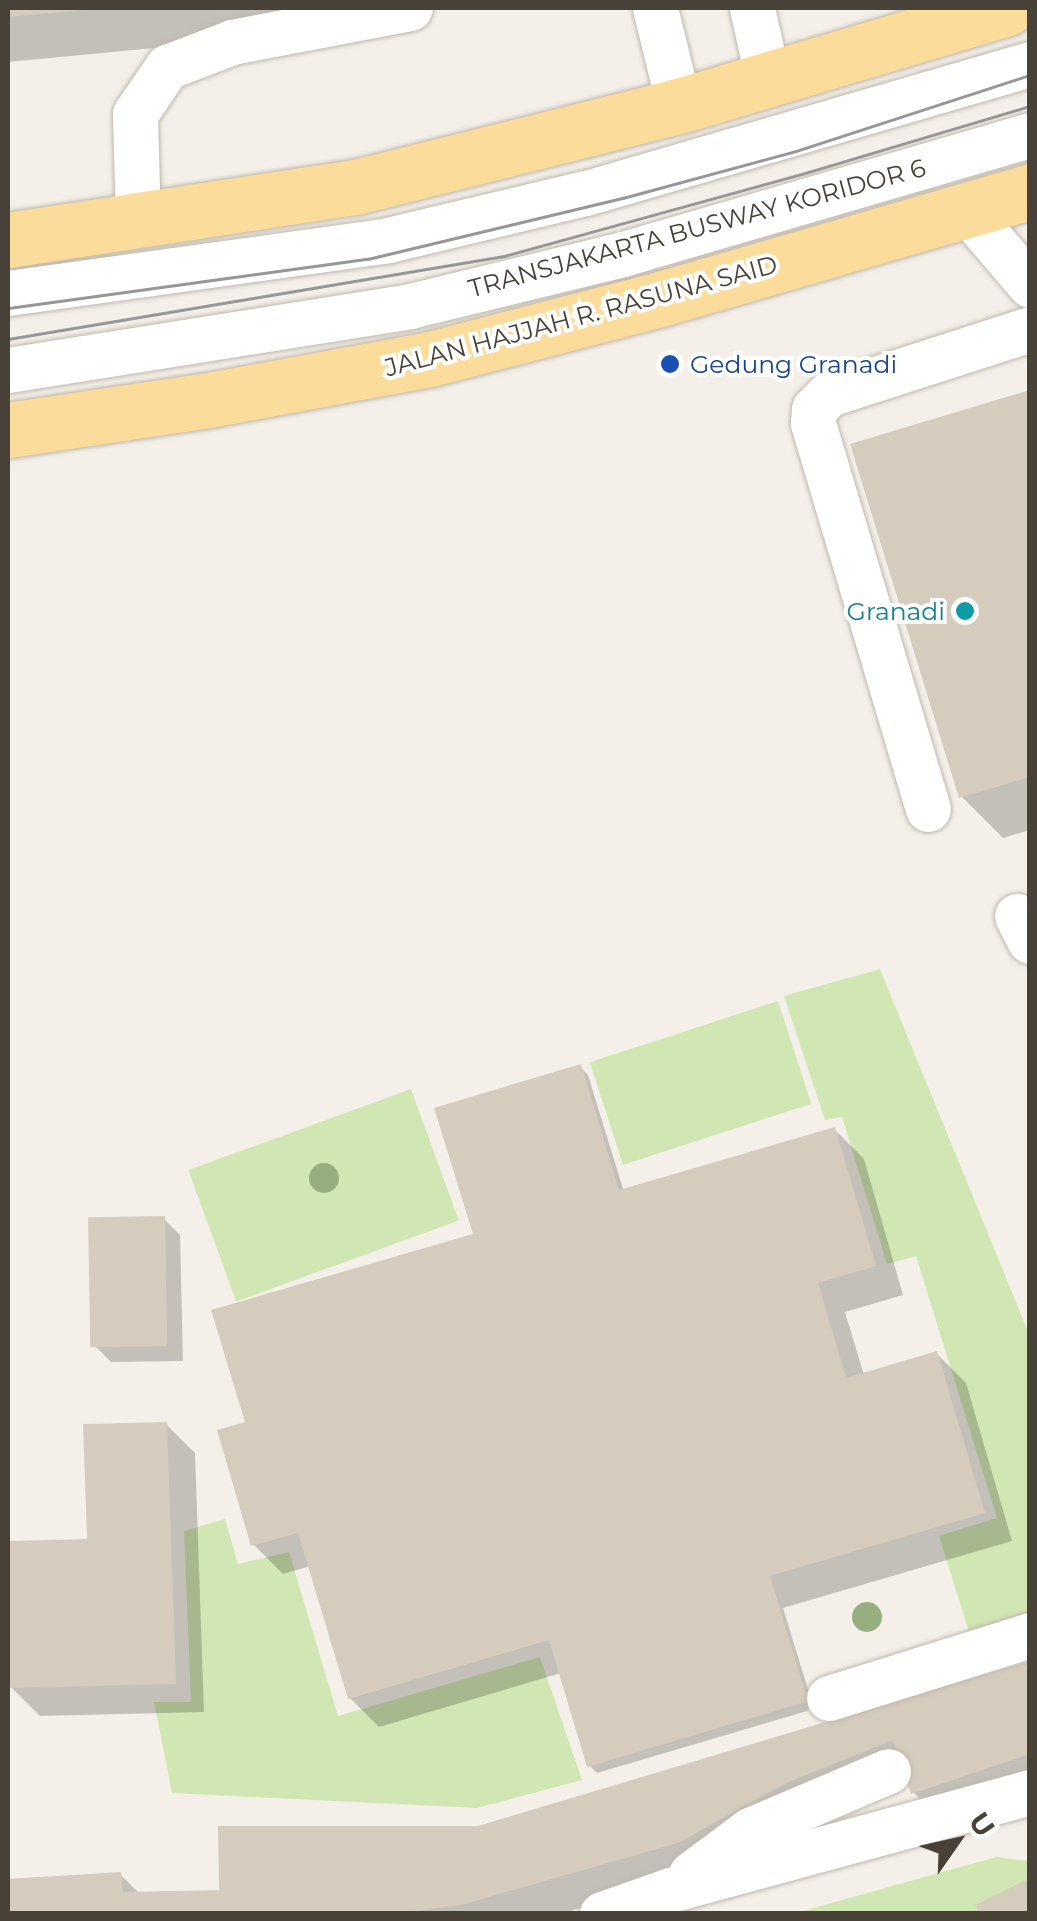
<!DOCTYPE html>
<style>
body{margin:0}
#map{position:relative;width:1037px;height:1921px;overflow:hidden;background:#f4f0e9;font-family:Montserrat,sans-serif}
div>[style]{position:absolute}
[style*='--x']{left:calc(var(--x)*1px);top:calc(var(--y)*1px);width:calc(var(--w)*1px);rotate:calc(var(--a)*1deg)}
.green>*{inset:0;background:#d1e7b3;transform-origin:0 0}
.shadow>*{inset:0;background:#0003}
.building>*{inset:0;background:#d5ccbe;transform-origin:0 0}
.roads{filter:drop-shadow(0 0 2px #bfb8ac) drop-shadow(0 0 2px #bfb8ac)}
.minor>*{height:45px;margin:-22.5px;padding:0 22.5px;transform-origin:22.5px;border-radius:22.5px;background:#fff}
.major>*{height:55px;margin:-27.5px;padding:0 27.5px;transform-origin:27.5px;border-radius:27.5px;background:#fcdc9a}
.tram>*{height:2.5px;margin:-1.25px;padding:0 1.25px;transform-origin:1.25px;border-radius:1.25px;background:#979797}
.trees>*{width:30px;height:30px;margin:-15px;border-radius:50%;background:#97af80}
.dots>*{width:28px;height:28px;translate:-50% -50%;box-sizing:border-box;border:5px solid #fff;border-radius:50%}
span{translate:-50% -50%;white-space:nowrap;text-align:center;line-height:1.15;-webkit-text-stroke:8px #fff;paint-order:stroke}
.street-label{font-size:25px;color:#484137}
.transit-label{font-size:25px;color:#164399}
.left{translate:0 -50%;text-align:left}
.culture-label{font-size:25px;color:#0d838f}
.right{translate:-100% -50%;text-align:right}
.frame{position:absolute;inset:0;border:10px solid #484137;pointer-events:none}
.north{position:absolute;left:907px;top:1791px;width:100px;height:100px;-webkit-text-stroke:8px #fff;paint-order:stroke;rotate:56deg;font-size:28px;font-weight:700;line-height:40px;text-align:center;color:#484137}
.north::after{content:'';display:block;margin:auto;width:35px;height:45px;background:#484137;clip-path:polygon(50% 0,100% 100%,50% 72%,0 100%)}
</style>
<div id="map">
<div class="green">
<i style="clip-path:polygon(880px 969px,1029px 1334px,1029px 1613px,969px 1632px,939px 1536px,997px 1518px,916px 1256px,887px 1264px,842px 1117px,825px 1120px,784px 996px)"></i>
<i style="left:778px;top:1001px;width:108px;height:198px;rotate:72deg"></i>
<i style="left:411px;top:1089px;width:140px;height:237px;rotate:70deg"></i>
<i style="clip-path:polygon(225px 1519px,238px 1564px,289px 1552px,338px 1716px,540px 1657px,582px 1780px,477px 1808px,172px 1793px,154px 1702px,191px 1702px,184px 1531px)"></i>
<i style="clip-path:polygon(996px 1857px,1029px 1861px,1029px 1913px,792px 1914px)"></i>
</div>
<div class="shadow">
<i style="clip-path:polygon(8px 8px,361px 8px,363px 28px,8px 62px)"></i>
<i style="clip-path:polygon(1030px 392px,1030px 830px,1003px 838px,962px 797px)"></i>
<i style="clip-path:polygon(580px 1067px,588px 1075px,624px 1192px,835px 1130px,864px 1159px,903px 1295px,845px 1312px,864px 1375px,937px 1354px,966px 1383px,1012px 1541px,783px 1608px,814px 1709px,597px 1773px,589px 1765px,561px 1673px,379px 1727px,350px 1698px,311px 1566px,283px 1574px,254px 1545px,248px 1424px,476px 1235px)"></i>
<i style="clip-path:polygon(164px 1219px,180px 1235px,183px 1361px,111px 1362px,95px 1346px)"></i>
<i style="clip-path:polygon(166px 1424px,195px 1453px,204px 1712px,40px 1716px,11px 1687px,8px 1543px,90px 1541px)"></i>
<i style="clip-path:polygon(1030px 1664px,1030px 1792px,942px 1821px,913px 1792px,907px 1774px,707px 1871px,560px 1914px,8px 1914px,8px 1882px,120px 1874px,140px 1894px,221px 1892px,478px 1829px)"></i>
</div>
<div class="building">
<i style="clip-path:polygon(8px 8px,84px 8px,84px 10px,8px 17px)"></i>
<i style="clip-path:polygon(1030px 390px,1030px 777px,959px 798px,850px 444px)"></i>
<i style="clip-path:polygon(581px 1064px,619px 1190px,835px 1127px,876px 1266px,818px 1283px,846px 1378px,937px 1351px,985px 1513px,770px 1576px,808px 1701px,587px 1767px,549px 1640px,348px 1699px,298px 1533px,251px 1546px,217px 1430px,245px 1422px,211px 1310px,473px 1234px,434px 1108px)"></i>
<i style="left:165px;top:1216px;width:130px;height:77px;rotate:89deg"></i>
<i style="clip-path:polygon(167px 1422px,176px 1684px,8px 1688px,8px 1541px,87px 1539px,83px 1424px)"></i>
<i style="clip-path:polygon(1030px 1661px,1030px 1754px,911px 1794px,893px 1740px,784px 1784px,678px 1843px,461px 1905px,391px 1914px,8px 1914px,8px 1879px,121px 1872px,123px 1892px,219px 1890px,218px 1826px,478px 1826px)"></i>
<i style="clip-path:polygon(1030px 1878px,1030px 1914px,980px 1914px,975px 1905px)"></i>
</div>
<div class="roads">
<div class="minor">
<i style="--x:655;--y:8;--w:101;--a:76.2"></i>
<i style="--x:752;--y:8;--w:74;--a:77.5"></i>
<i style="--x:967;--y:211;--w:97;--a:49.6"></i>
<i style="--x:138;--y:223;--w:109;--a:-91.6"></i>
<i style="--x:135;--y:114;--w:57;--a:-55.8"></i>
<i style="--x:167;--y:67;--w:70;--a:-21"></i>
<i style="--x:232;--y:42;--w:181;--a:-10.8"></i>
<i style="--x:8;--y:293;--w:384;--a:-7.9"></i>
<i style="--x:388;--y:240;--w:204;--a:-13.4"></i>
<i style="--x:586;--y:193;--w:462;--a:-16.2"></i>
<i style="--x:8;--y:370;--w:407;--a:-9"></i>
<i style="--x:410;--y:306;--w:219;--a:-13.7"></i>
<i style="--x:623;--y:254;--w:424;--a:-16.3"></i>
<i style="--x:928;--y:809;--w:403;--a:-106.6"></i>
<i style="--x:813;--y:423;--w:14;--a:-86"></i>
<i style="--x:814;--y:409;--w:21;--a:-45"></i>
<i style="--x:829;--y:394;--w:211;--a:-17.9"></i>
<i style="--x:1017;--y:916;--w:28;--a:63"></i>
<i style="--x:829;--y:1698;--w:211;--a:-17.4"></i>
<i style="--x:691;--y:1874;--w:74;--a:-36.7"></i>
<i style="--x:750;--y:1830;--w:150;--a:-23.1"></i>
<i style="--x:602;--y:1914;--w:72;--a:-19.4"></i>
<i style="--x:670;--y:1890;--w:373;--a:-15.2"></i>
</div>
<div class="major">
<i style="--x:8;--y:240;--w:352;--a:-8.7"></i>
<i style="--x:356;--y:187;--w:333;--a:-14.1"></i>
<i style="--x:679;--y:106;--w:342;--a:-16.6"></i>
<i style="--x:8;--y:430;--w:203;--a:-8.5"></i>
<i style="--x:209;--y:400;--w:225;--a:-10.5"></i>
<i style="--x:430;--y:359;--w:242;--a:-14.6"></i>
<i style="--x:664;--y:298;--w:381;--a:-16.2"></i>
</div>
</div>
<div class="tram">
<i style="--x:8;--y:308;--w:363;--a:-7.8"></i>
<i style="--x:368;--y:259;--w:262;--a:-13.5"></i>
<i style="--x:623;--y:198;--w:179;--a:-15.2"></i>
<i style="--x:796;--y:151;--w:246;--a:-18"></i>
<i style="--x:8;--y:339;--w:503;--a:-9.5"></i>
<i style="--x:504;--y:256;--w:312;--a:-15.4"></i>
<i style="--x:805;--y:173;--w:235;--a:-16.6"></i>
</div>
<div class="trees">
<i style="left:324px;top:1178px"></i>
<i style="left:867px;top:1617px"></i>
</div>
<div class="dots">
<i style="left:670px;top:364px;background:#1a4fb4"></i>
<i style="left:965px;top:611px;background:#0f9aa8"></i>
</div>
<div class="street-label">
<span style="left:697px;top:228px;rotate:-15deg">TRANSJAKARTA BUSWAY KORIDOR 6</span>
<span style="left:581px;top:316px;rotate:-15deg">JALAN HAJJAH R. RASUNA SAID</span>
</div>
<div class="transit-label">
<span class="left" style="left:690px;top:364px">Gedung Granadi</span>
</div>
<div class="culture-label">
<span class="right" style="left:945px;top:611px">Granadi</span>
</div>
<div class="frame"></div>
<div class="north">U</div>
</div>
